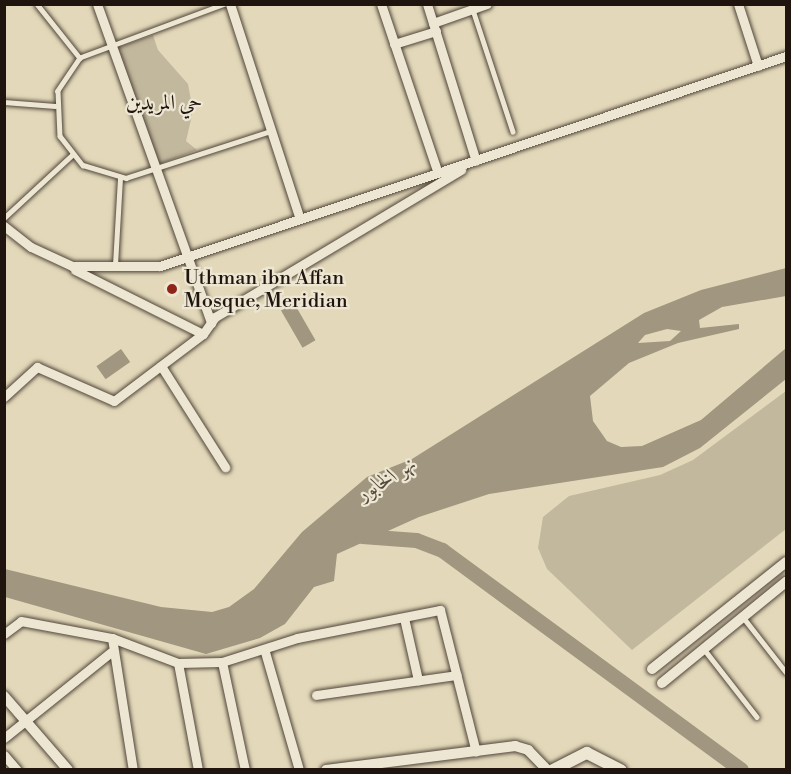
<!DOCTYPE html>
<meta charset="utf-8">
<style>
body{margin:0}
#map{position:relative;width:791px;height:774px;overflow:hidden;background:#e3d9ba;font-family:"Libre Bodoni",Amiri,serif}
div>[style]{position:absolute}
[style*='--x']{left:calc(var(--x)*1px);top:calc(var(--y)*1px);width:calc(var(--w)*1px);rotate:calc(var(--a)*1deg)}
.green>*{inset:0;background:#c2b89d}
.water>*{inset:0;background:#a19680;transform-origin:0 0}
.river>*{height:15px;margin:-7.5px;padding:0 7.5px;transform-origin:7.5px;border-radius:7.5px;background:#a19680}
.roads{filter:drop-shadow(0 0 2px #51453a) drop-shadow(0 0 2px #51453a)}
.service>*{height:4.5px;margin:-2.25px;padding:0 2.25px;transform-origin:2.25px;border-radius:2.25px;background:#ede6d2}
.minor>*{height:9px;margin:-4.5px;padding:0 4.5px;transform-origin:4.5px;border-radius:4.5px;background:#ede6d2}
.tertiary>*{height:10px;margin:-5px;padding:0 5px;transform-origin:5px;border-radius:5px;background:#ede6d2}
.secondary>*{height:12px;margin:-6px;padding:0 6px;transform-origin:6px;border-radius:6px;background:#ede6d2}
.dots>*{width:16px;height:16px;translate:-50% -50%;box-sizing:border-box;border:3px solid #ede6d2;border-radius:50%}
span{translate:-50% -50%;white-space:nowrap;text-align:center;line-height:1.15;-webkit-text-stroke:4.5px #ede6d2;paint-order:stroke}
.poi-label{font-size:20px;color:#20140f}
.left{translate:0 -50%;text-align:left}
.neighbourhood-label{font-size:21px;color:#20140f}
.water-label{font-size:21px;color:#54483c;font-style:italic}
.frame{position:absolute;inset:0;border:6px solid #20140f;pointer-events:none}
</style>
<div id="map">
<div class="green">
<i style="clip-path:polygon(153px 35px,158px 50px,188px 84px,193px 111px,186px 141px,197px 150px,157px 165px,116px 48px)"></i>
<i style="clip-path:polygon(786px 391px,786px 529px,632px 650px,547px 569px,538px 548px,543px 517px,569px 496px,660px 475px,693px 460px)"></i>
</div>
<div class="water">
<i style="clip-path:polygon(evenodd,786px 268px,786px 296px,722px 307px,699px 320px,700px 328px,739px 324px,739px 329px,678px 343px,629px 363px,590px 396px,593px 421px,607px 441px,621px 447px,642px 446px,701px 420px,786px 348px,786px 379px,700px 448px,663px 467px,489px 494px,419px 517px,337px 554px,334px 581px,314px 587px,285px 624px,260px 638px,206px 654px,5px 597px,5px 569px,161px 607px,212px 612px,229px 607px,254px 589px,302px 532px,367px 477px,412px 459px,644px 313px,701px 290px,786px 268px,667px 329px,681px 331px,670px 341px,638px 343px,645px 335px,667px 329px)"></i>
<i style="left:294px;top:303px;width:43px;height:15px;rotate:60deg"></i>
<i style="left:121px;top:349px;width:16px;height:30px;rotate:55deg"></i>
</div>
<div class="river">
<i style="--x:362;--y:536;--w:54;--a:4.2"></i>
<i style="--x:416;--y:540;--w:28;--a:21"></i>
<i style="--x:442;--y:550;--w:371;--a:36.3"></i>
</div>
<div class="roads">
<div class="service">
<i style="--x:37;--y:4;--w:69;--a:51.5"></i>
<i style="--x:225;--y:4;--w:155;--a:159.6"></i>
<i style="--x:80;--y:58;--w:40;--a:124"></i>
<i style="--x:58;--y:91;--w:45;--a:87.5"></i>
<i style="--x:60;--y:136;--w:37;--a:52"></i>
<i style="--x:83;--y:165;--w:45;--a:16.8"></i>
<i style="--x:126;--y:178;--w:152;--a:-18"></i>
<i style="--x:473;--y:10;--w:128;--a:71.8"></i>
<i style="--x:4;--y:102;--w:51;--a:4.5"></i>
<i style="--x:4;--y:218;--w:93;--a:-42.8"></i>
<i style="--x:115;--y:265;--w:87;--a:-86.7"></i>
<i style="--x:743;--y:617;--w:70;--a:52"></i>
<i style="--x:704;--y:649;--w:86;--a:52.1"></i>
</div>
<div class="minor">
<i style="--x:97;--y:4;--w:339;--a:70.3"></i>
<i style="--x:230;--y:4;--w:226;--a:72"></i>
<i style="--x:381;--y:4;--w:178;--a:71.4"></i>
<i style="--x:427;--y:4;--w:164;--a:72.7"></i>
<i style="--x:738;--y:4;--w:65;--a:72.1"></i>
<i style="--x:433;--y:23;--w:57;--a:-19.4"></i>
<i style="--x:394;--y:44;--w:44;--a:-17.2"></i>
<i style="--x:4;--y:226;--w:34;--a:38"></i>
<i style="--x:31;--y:247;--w:45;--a:24.9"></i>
<i style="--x:72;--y:266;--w:88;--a:0"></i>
<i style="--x:160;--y:266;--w:660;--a:-18.54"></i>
<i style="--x:75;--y:270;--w:143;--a:26.6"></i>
<i style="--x:161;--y:366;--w:120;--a:57.6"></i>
<i style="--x:4;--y:397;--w:45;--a:-42.3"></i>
<i style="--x:37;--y:367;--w:84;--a:23.8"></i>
<i style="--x:114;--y:401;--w:111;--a:-37"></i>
<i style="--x:203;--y:334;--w:21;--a:-55"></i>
<i style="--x:215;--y:317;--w:287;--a:-30.9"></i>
<i style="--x:404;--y:618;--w:64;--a:77.3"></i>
<i style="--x:4;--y:634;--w:21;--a:-37"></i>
<i style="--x:21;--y:621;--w:93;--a:10.6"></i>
<i style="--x:112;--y:638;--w:71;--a:20.7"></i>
<i style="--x:178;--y:663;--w:44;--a:-1.3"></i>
<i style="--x:222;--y:662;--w:79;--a:-17.7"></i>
<i style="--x:297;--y:638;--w:146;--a:-11.1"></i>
<i style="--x:440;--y:610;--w:146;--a:75.8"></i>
<i style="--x:112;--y:638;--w:134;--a:81"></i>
<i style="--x:265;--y:652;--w:123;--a:73.9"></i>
<i style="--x:222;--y:662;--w:110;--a:78"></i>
<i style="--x:178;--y:663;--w:109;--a:79.4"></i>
<i style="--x:316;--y:695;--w:142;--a:-8.1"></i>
<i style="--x:4;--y:738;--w:137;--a:-38.8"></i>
<i style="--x:4;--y:755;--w:20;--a:49"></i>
</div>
<div class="tertiary">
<i style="--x:652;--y:669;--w:171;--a:-38.6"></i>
<i style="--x:662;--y:683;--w:160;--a:-39.2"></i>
<i style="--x:4;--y:696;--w:98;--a:49.1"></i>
<i style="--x:326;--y:770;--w:191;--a:-7.2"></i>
<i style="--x:515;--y:746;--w:14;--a:17"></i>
<i style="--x:528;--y:750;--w:28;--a:46"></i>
</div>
<div class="secondary">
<i style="--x:553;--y:770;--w:38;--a:-27"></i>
<i style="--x:587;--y:753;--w:38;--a:27"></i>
</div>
</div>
<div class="dots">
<i style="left:172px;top:289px;background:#8f2418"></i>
</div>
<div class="poi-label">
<span class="left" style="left:184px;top:290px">Uthman ibn Affan<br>Mosque, Meridian</span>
</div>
<div class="neighbourhood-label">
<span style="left:164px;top:103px">حي المريدين</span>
</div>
<div class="water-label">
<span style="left:387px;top:479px;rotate:-32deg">نهر الخابور</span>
</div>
<div class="frame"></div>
</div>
